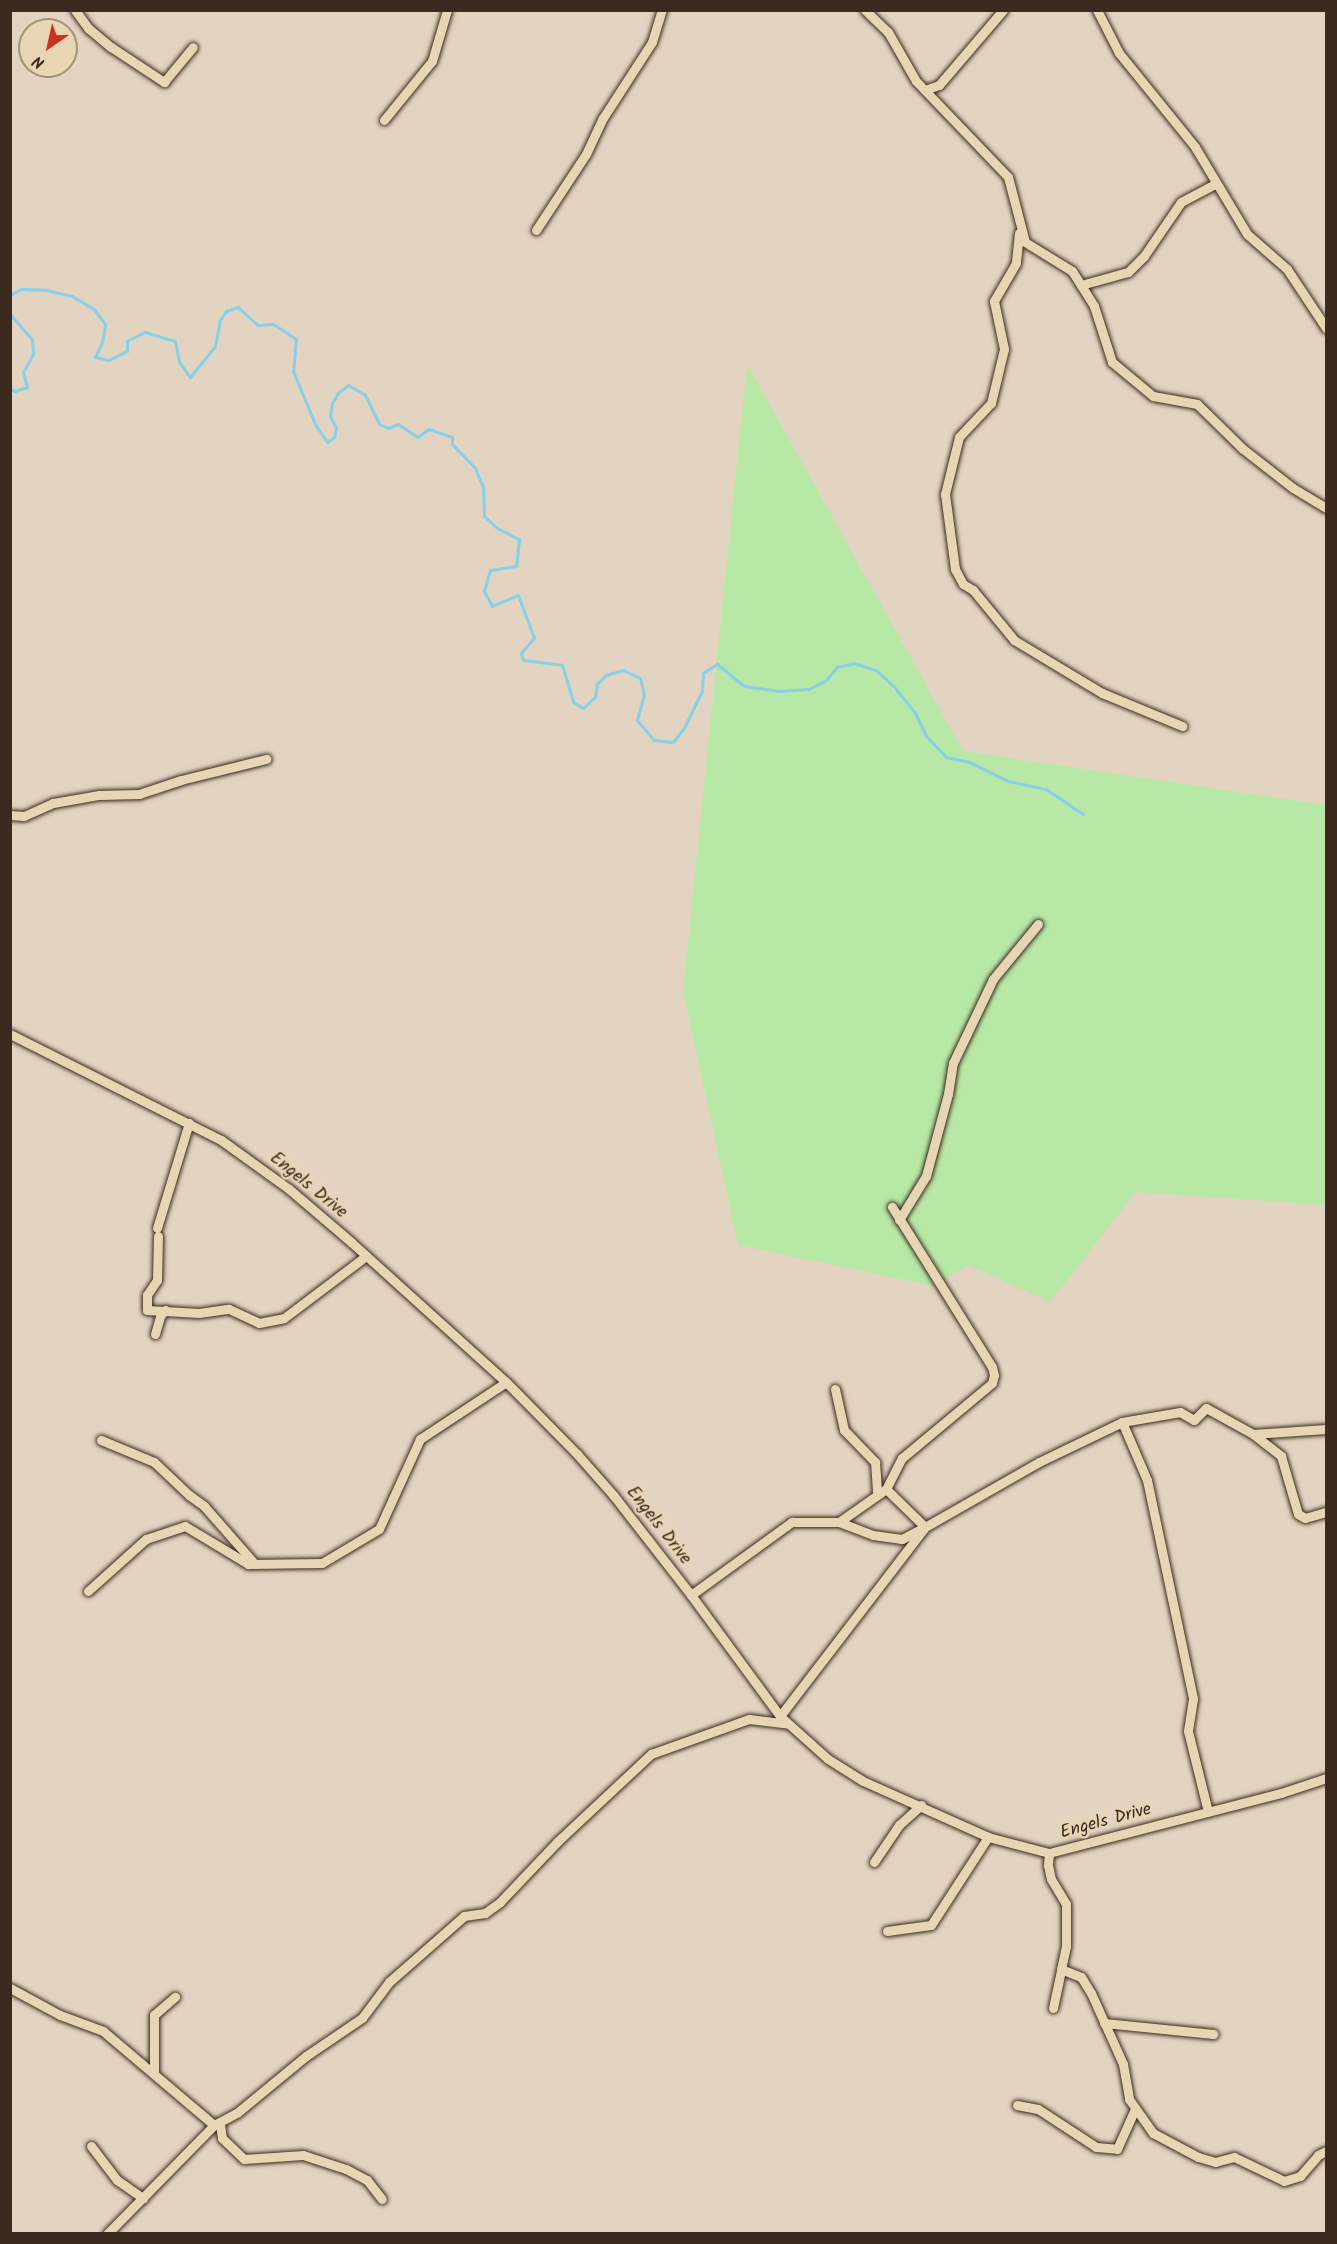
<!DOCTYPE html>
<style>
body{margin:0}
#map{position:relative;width:1337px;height:2244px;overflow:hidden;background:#e3d4c1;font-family:Kalam,sans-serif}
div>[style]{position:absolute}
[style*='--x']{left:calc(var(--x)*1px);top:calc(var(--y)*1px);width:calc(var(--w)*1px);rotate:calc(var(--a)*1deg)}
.green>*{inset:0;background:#b8e8a6}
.stream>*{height:3px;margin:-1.5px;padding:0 1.5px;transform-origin:1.5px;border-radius:1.5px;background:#88d0e9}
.roads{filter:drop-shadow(0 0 2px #3b2a1e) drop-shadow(0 0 2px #3b2a1e)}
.minor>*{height:9px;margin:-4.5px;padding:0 4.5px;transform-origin:4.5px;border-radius:4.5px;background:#e8d5b3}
span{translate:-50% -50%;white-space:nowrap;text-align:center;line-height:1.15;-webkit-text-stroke:4.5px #e8d5b3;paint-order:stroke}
.street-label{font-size:18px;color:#3b2a1e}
.frame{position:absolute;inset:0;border:12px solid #3b2a1e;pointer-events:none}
.north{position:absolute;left:18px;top:18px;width:60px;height:60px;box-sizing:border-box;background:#e8d5b3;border:2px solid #a39177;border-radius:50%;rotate:214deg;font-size:16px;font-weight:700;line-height:24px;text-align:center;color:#3b2a1e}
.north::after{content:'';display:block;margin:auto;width:21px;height:27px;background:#c8321e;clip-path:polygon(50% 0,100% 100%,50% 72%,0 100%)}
</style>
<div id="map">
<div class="green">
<i style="clip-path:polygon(747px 364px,963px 751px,1326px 805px,1326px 1205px,1136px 1192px,1050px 1302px,968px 1265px,933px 1286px,738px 1245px,683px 991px)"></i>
</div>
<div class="stream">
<i style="--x:10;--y:295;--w:13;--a:-29"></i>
<i style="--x:21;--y:289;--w:25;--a:2"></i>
<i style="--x:46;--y:290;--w:27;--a:13"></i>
<i style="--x:72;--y:296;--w:26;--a:31"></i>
<i style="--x:94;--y:309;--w:19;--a:54"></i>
<i style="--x:105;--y:324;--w:18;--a:99"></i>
<i style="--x:102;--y:342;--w:17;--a:115"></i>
<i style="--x:95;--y:357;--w:14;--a:12"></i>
<i style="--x:109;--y:360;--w:20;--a:-27"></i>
<i style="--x:127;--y:351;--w:10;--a:-90"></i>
<i style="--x:127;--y:341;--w:20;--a:-27"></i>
<i style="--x:145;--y:332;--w:31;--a:17"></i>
<i style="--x:175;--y:341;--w:21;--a:79"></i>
<i style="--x:179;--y:362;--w:19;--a:54"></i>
<i style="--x:190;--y:377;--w:40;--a:-51"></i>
<i style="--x:215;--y:346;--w:26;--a:-79"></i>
<i style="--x:220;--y:320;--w:11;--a:-56"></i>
<i style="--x:226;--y:311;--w:13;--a:-18"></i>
<i style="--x:238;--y:307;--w:26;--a:43"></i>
<i style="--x:257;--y:325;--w:16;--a:-4"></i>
<i style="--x:273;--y:324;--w:27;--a:33"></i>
<i style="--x:296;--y:339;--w:32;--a:95"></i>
<i style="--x:293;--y:371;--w:57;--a:67.5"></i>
<i style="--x:315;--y:424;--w:22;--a:56"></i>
<i style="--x:327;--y:442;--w:9;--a:-36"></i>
<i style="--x:334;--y:437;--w:9;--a:-77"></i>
<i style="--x:336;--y:428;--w:13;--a:-117"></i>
<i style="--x:330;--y:416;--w:13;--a:-81"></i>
<i style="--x:332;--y:403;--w:12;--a:-59"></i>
<i style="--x:338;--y:393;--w:13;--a:-39"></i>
<i style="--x:348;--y:385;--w:20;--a:30"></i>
<i style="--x:365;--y:395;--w:32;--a:64"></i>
<i style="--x:379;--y:424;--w:10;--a:24"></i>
<i style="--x:388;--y:428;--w:11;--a:-22"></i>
<i style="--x:398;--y:424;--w:23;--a:34"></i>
<i style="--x:417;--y:437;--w:14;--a:-34"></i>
<i style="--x:429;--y:429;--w:24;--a:19"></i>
<i style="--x:452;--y:437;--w:7;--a:90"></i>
<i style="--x:452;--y:444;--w:33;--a:46"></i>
<i style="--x:475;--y:468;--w:21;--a:67"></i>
<i style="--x:483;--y:487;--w:29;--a:88"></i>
<i style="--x:484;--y:516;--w:18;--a:43"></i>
<i style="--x:497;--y:528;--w:25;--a:27"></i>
<i style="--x:519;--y:539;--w:27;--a:96"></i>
<i style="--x:516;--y:566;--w:26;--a:171"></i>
<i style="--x:490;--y:570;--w:22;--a:106"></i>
<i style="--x:484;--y:591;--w:17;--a:62"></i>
<i style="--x:492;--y:606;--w:28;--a:-23"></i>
<i style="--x:518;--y:595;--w:46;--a:69.6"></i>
<i style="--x:534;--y:638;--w:20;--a:131"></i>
<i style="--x:521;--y:653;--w:7;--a:74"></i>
<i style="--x:523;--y:660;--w:39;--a:7"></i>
<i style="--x:562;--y:665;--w:39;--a:73"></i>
<i style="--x:573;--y:702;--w:12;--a:31"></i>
<i style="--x:583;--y:708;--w:16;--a:-43"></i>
<i style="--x:595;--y:697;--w:13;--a:-81"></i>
<i style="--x:597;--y:684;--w:13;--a:-45"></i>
<i style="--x:606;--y:675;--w:18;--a:-16"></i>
<i style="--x:623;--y:670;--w:19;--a:25"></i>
<i style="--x:640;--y:678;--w:16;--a:76"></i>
<i style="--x:644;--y:694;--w:27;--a:105"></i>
<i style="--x:637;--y:720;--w:26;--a:50"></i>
<i style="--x:654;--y:740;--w:19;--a:6"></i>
<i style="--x:673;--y:742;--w:18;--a:-52"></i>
<i style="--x:684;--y:728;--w:41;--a:-64.1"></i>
<i style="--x:702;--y:691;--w:18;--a:-87"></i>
<i style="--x:703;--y:673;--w:17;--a:-33"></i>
<i style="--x:717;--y:664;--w:35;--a:39"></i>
<i style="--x:744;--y:686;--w:35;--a:8"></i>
<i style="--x:779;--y:691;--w:30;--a:-4"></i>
<i style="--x:809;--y:689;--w:19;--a:-28"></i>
<i style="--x:826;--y:680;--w:17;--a:-50"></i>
<i style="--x:837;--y:667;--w:17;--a:-13"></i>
<i style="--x:854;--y:663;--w:23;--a:18"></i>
<i style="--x:876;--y:670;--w:26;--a:43"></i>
<i style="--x:895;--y:688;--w:32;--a:51"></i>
<i style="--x:915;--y:713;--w:25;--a:64"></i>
<i style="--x:926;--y:736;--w:29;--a:46"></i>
<i style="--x:946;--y:757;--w:24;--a:12"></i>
<i style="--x:969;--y:762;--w:43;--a:26"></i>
<i style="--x:1008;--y:781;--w:39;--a:12"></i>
<i style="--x:1046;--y:789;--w:45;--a:34"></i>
<i style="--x:10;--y:314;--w:33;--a:49"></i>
<i style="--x:32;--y:339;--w:15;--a:86"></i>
<i style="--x:33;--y:354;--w:21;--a:119"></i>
<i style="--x:23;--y:372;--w:16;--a:75"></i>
<i style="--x:27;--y:387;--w:13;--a:162"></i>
<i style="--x:15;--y:391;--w:5;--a:-158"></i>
</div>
<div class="roads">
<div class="minor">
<i style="--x:75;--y:10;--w:22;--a:54"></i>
<i style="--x:88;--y:28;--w:30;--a:40"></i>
<i style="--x:111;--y:47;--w:64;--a:33.4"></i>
<i style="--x:164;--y:82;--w:45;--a:-50.4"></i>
<i style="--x:865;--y:10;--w:32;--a:44"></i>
<i style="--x:888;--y:32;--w:56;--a:60.3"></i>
<i style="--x:916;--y:81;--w:133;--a:46.2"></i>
<i style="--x:1008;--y:177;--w:67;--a:75.3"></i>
<i style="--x:1025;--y:242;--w:55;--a:31.7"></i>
<i style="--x:1072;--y:271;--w:41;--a:57.8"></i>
<i style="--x:1094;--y:306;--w:59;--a:72.2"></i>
<i style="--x:1112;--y:362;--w:53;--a:39.7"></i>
<i style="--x:1153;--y:396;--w:45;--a:10.3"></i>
<i style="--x:1197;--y:404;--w:64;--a:44.4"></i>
<i style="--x:1243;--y:449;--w:63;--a:38"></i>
<i style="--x:1293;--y:488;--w:39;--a:31"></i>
<i style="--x:1097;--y:10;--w:48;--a:62.9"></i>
<i style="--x:1119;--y:53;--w:121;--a:51"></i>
<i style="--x:1195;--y:147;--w:101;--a:59.1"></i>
<i style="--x:1247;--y:234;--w:53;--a:41.2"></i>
<i style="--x:1287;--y:269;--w:71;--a:56.5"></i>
<i style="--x:925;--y:90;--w:15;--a:-20"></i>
<i style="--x:939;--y:85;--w:99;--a:-49.5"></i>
<i style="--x:384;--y:120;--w:76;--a:-50.9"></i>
<i style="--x:432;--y:61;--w:53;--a:-73.6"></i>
<i style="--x:536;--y:230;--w:91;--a:-56.7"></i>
<i style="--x:586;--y:154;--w:40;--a:-65"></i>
<i style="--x:603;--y:118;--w:90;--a:-57.2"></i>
<i style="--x:652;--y:42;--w:34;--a:-73"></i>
<i style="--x:1019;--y:233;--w:30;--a:96"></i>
<i style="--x:1016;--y:263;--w:44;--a:120.1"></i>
<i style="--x:994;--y:301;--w:49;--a:78.2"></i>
<i style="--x:1004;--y:349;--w:56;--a:103.5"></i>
<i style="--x:991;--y:403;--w:47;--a:133.3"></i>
<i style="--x:959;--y:437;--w:59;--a:103.8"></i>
<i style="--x:945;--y:494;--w:76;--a:82.4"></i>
<i style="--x:955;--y:569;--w:17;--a:62"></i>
<i style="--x:963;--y:584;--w:12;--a:31"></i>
<i style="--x:973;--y:590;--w:65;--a:50.6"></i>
<i style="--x:1014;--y:640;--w:103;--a:31.1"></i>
<i style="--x:1102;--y:693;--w:87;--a:22.4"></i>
<i style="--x:1081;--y:285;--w:49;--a:-15.5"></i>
<i style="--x:1128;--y:272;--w:23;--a:-45"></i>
<i style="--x:1144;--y:256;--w:65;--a:-55.6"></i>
<i style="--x:1181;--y:202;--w:40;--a:-28"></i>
<i style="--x:10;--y:815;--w:14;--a:4"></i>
<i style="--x:24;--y:816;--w:32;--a:-24"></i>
<i style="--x:53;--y:803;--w:47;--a:-9.9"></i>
<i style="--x:99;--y:795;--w:40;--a:-1.4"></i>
<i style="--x:139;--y:794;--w:44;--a:-18.4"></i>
<i style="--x:181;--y:780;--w:88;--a:-13.9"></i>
<i style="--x:10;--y:1034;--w:236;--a:26.7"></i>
<i style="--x:221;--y:1140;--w:84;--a:35.8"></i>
<i style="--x:289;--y:1189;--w:82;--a:40.5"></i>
<i style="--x:351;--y:1242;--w:209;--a:42.1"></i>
<i style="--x:506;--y:1382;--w:101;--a:45.4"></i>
<i style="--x:577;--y:1454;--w:56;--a:48.6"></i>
<i style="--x:614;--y:1496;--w:125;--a:52.1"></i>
<i style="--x:691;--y:1595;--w:150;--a:53.7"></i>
<i style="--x:780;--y:1716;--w:64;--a:41.9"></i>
<i style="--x:828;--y:1759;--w:41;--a:32.2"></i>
<i style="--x:863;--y:1781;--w:137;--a:24.1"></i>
<i style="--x:988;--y:1837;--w:63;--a:14.7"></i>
<i style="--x:1049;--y:1853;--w:240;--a:-14.5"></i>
<i style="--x:1281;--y:1793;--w:47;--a:-18.4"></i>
<i style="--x:899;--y:1220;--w:52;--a:-58.5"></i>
<i style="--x:926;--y:1176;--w:85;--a:-75"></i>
<i style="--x:948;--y:1094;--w:31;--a:-81"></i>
<i style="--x:953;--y:1063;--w:93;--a:-64.5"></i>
<i style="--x:993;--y:979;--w:71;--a:-50.7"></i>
<i style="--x:157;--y:1228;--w:110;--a:-73.1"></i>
<i style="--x:158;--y:1236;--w:44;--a:91.3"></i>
<i style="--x:157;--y:1280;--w:18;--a:124"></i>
<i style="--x:147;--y:1295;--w:15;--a:90"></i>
<i style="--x:147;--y:1310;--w:52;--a:3.3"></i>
<i style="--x:199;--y:1313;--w:30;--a:-8"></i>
<i style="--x:229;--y:1309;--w:33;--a:25"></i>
<i style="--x:259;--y:1323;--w:25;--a:-11"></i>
<i style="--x:284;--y:1318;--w:103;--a:-37.1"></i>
<i style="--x:155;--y:1334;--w:19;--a:-74"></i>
<i style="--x:160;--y:1316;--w:8;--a:-50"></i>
<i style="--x:835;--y:1389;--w:42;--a:77.6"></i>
<i style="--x:844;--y:1430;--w:45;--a:45.9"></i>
<i style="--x:875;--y:1462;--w:32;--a:86"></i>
<i style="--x:1122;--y:1422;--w:63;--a:66.7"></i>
<i style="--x:1147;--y:1480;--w:224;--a:78.1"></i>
<i style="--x:1193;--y:1699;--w:32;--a:99"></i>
<i style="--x:1188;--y:1731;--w:83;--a:76.1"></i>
<i style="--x:1253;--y:1434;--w:36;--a:38"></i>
<i style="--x:1281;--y:1456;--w:60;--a:73.7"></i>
<i style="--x:1298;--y:1514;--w:8;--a:30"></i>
<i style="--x:1305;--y:1518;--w:22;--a:-16"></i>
<i style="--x:101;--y:1440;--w:57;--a:22.5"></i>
<i style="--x:154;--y:1462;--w:48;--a:43.3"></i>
<i style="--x:189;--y:1495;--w:19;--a:36"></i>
<i style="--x:204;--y:1506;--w:77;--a:48.7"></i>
<i style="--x:839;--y:1522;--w:57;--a:-35.1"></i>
<i style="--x:886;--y:1489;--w:35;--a:-63"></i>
<i style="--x:902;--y:1458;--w:117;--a:-39.8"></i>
<i style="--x:992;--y:1383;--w:8;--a:-76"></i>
<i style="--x:994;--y:1375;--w:8;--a:-104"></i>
<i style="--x:992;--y:1367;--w:189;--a:-122"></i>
<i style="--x:88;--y:1591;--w:78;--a:-41.9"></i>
<i style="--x:146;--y:1539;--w:41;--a:-18.4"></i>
<i style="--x:185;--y:1526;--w:74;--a:31.1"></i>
<i style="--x:248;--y:1564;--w:74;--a:-0.8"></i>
<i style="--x:322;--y:1563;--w:66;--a:-30.8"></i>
<i style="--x:379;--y:1529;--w:99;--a:-65.5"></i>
<i style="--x:420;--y:1439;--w:103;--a:-33.5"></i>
<i style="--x:691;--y:1595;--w:125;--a:-35.9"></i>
<i style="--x:792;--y:1522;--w:47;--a:0"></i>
<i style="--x:839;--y:1522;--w:36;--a:21"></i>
<i style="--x:873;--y:1535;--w:29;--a:8"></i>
<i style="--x:902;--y:1539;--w:26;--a:-28"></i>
<i style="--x:925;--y:1527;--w:54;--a:-135.7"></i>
<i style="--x:780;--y:1716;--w:238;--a:-52.5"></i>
<i style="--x:925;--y:1527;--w:131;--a:-29.7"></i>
<i style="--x:1039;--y:1462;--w:92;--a:-25.7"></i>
<i style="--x:1122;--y:1422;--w:59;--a:-9.8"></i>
<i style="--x:1180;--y:1412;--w:16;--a:30"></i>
<i style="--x:1194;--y:1420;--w:17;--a:-45"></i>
<i style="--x:1206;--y:1408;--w:54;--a:29"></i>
<i style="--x:1253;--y:1434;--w:73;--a:-3.9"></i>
<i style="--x:1049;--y:1853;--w:12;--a:95"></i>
<i style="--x:1048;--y:1865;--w:14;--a:78"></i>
<i style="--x:1051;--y:1879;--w:29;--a:59"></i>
<i style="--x:1066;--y:1904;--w:42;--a:90"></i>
<i style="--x:1066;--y:1946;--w:24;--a:102"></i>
<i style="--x:1061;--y:1969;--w:22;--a:22"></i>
<i style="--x:1081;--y:1977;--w:19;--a:58"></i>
<i style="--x:1091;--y:1993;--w:78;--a:65.7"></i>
<i style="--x:1123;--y:2064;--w:36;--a:80"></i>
<i style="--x:1129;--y:2099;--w:42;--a:54.8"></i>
<i style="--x:1153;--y:2133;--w:51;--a:28.1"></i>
<i style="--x:1198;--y:2157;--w:18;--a:16"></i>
<i style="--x:1215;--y:2162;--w:20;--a:-15"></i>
<i style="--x:1234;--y:2157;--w:55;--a:25.6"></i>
<i style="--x:1284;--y:2181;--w:17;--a:-17"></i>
<i style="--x:1300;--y:2176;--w:28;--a:-49"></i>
<i style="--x:1318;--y:2155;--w:9;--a:-27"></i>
<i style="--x:874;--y:1862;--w:45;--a:-56"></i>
<i style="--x:899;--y:1825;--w:30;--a:-42"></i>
<i style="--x:887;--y:1931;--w:44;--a:-7.8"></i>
<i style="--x:931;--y:1925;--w:105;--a:-57.1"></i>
<i style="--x:10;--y:1988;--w:57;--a:28.4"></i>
<i style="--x:60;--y:2015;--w:46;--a:20.4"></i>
<i style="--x:103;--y:2031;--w:145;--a:40.3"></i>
<i style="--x:1053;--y:2008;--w:40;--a:-78"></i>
<i style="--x:1104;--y:2023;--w:110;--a:5.8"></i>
<i style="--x:154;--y:2074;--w:59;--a:-90"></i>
<i style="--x:154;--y:2015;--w:28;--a:-41"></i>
<i style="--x:1017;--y:2105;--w:21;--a:11"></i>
<i style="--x:1038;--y:2109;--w:69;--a:33.2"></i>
<i style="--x:1096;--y:2147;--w:21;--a:5"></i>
<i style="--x:1117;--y:2149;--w:44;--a:-65.8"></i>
<i style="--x:220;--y:2124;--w:14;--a:82"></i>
<i style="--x:222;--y:2138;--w:30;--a:44"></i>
<i style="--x:244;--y:2159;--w:59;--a:-3.9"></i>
<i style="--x:303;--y:2155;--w:45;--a:18"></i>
<i style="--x:346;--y:2169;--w:24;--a:28"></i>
<i style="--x:367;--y:2180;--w:24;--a:52"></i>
<i style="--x:91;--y:2146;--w:43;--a:52.6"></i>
<i style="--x:117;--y:2180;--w:32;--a:35"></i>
<i style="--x:107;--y:2234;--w:153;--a:-45.5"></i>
<i style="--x:214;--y:2125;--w:27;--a:-28"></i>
<i style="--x:238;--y:2112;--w:88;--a:-39.5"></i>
<i style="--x:306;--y:2056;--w:68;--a:-34.2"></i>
<i style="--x:362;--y:2018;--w:45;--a:-53.1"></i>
<i style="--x:389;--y:1982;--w:100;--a:-41.3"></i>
<i style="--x:464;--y:1916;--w:21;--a:-8"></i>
<i style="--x:485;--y:1913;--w:19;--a:-36"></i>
<i style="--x:500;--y:1902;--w:83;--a:-46.5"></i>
<i style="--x:557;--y:1842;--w:129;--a:-43.1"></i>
<i style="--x:651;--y:1754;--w:104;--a:-19.7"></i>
<i style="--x:749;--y:1719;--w:38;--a:7"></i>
</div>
</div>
<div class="street-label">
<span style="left:308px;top:1186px;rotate:39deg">Engels Drive</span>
<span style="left:658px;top:1526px;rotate:52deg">Engels Drive</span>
<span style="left:1106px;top:1822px;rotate:-15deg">Engels Drive</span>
</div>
<div class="frame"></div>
<div class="north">N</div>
</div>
